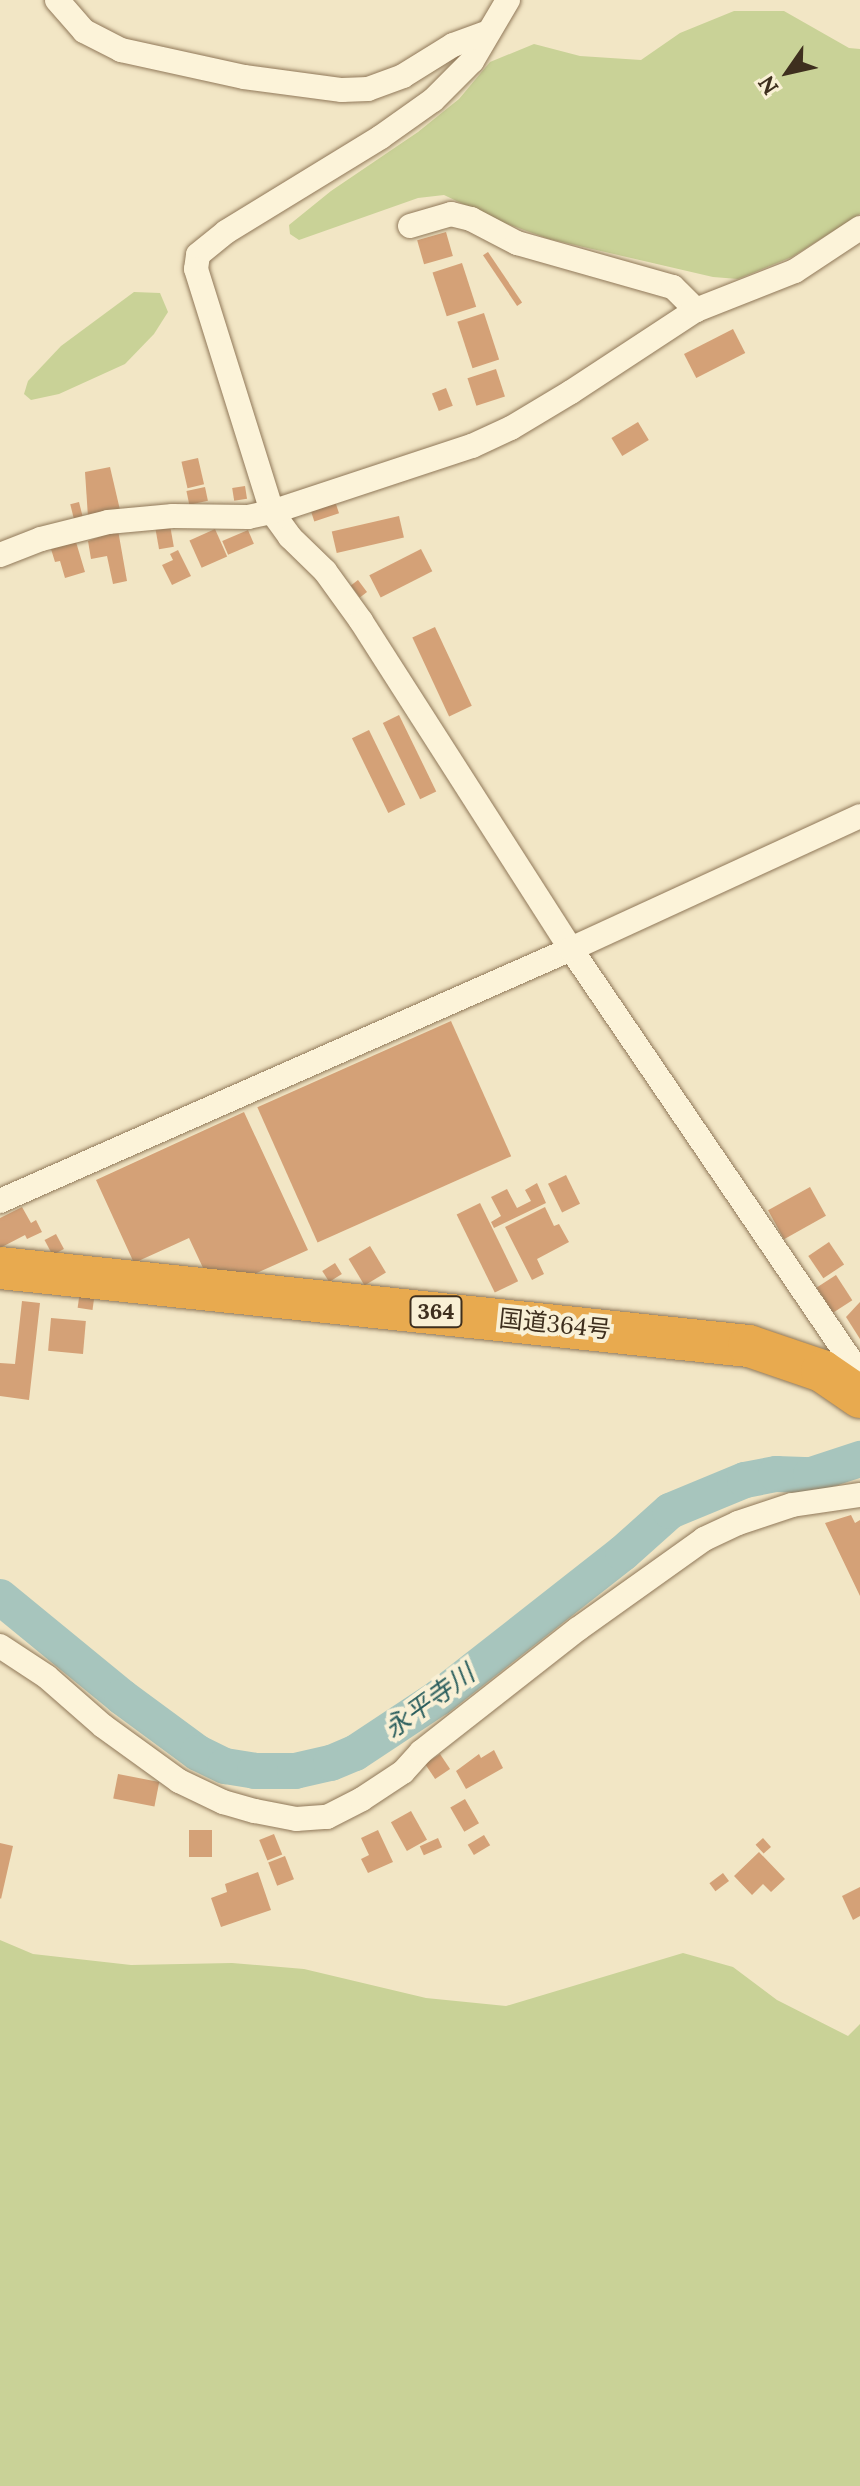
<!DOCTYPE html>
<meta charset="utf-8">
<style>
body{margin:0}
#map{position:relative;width:860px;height:2486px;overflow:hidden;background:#f2e6c5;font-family:Lora,"Noto Sans JP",serif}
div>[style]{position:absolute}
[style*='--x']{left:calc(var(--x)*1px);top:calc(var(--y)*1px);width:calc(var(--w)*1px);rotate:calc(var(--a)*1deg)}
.green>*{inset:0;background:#c9d297}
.river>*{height:36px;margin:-18px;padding:0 18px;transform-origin:18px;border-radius:18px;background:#a7c5bd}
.building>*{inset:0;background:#d4a177;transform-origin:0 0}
.roads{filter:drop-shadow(0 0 2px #907859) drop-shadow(0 0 2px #907859)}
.street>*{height:24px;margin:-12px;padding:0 12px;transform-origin:12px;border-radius:12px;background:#fcf3d9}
.highway>*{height:42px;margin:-21px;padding:0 21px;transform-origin:21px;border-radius:21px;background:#e8aa4f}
span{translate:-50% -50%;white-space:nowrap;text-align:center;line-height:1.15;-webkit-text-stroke:8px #f9f0d5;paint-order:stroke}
.shield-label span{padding:2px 6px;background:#f9f0d5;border:2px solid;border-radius:6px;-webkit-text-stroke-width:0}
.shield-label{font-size:22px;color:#3e2f1e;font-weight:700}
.street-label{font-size:24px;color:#3e2f1e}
.water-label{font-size:26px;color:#2c5f5e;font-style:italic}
.north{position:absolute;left:748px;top:32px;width:80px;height:80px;-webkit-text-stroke:6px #f9f0d5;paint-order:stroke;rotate:236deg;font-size:22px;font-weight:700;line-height:32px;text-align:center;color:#3e2f1e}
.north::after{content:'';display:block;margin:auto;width:28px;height:36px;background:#3e2f1e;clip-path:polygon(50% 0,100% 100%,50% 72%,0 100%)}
</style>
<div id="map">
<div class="green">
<i style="clip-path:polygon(734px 11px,784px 11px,849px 48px,860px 49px,860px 214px,792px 257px,738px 279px,713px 277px,549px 239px,499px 221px,444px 195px,418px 198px,299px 240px,290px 234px,289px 225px,331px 191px,418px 132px,459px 99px,490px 62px,534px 44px,580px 56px,641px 60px,680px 33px)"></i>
<i style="clip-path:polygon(134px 292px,160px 293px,168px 312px,154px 334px,125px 364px,59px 394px,31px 400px,24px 394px,28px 381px,61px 346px)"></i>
<i style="clip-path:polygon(0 1940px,33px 1954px,131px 1965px,232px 1963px,304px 1969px,426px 1998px,506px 2006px,683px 1953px,733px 1967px,777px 2000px,848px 2036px,860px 2024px,860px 2486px,0 2486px)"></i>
</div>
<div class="river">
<i style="--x:0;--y:1597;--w:158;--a:39.3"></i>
<i style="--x:122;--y:1697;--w:94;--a:36.4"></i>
<i style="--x:198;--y:1753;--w:30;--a:26"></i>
<i style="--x:225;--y:1766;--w:30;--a:9"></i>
<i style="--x:255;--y:1771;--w:40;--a:0"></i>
<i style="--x:295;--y:1771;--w:37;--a:-13"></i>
<i style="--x:331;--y:1763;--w:26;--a:-23"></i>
<i style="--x:355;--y:1753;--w:100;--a:-33.5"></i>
<i style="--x:438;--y:1698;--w:235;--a:-38.1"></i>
<i style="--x:623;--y:1553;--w:63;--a:-41.8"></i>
<i style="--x:670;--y:1511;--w:81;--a:-22.5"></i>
<i style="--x:745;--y:1480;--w:32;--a:-11"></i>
<i style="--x:776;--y:1474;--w:35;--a:2"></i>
<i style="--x:811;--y:1475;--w:52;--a:-18.1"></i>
</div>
<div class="building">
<i style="left:446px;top:232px;width:25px;height:30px;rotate:74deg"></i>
<i style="left:488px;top:252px;width:61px;height:6px;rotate:56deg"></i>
<i style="left:462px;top:263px;width:46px;height:31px;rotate:72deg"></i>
<i style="left:484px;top:313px;width:49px;height:28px;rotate:72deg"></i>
<i style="left:733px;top:329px;width:27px;height:55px;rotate:63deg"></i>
<i style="left:496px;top:369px;width:29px;height:30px;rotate:72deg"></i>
<i style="left:446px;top:388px;width:19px;height:15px;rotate:69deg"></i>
<i style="left:638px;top:422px;width:21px;height:31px;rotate:59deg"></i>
<i style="left:198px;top:458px;width:27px;height:17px;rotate:77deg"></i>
<i style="clip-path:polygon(110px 467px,120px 510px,88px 517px,85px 472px)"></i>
<i style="left:245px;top:486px;width:13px;height:13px;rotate:81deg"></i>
<i style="left:205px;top:487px;width:14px;height:19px;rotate:78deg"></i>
<i style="left:335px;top:501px;width:13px;height:26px;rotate:72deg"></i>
<i style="left:79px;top:502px;width:16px;height:9px;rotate:76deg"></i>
<i style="left:399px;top:516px;width:22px;height:69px;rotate:77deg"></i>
<i style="left:170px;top:525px;width:22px;height:15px;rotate:80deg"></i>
<i style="left:215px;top:529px;width:30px;height:28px;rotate:66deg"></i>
<i style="clip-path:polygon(118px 530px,127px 581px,113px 584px,107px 556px,91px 559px,88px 541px)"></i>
<i style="left:248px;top:530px;width:15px;height:28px;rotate:67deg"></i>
<i style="clip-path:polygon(76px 542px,85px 572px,65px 578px,60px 561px,55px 562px,51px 549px)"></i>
<i style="left:421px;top:549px;width:25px;height:58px;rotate:63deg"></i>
<i style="clip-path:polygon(178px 550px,191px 576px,172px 585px,162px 565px,173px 560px,170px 554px)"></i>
<i style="left:358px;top:580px;width:15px;height:9px;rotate:53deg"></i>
<i style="left:435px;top:627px;width:87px;height:25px;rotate:65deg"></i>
<i style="left:399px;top:715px;width:85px;height:18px;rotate:64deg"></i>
<i style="left:369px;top:730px;width:83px;height:19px;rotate:64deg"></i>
<i style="left:451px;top:1021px;width:148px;height:212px;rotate:66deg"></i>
<i style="clip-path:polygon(244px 1112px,308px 1250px,250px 1276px,204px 1270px,189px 1238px,134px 1263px,96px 1180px)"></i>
<i style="left:566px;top:1175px;width:32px;height:20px;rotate:64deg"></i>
<i style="clip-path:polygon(537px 1183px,546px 1203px,494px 1228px,491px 1222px,501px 1216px,491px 1197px,507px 1189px,517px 1208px,531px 1201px,525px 1190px)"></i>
<i style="left:810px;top:1187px;width:33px;height:48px;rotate:61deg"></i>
<i style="left:480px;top:1203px;width:87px;height:26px;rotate:64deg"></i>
<i style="clip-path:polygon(22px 1207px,31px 1223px,36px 1220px,42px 1232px,27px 1239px,25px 1235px,0 1248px,0 1218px)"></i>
<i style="clip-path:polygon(545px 1207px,554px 1226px,559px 1224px,569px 1242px,537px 1259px,544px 1274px,532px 1280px,505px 1227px)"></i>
<i style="left:56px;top:1234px;width:17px;height:13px;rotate:62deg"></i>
<i style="left:829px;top:1242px;width:27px;height:25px;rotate:56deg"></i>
<i style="left:370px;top:1246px;width:31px;height:25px;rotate:59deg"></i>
<i style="left:335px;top:1263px;width:13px;height:15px;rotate:58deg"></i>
<i style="left:836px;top:1275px;width:30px;height:23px;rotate:57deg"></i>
<i style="left:80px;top:1291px;width:15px;height:17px;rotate:8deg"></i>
<i style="clip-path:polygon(22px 1301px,40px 1303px,29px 1400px,0 1396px,0 1363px,15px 1364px)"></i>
<i style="clip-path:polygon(860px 1302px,860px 1339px,846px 1317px)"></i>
<i style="left:51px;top:1318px;width:35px;height:33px;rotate:5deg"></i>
<i style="clip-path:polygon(851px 1515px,855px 1523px,860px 1520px,860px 1596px,825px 1523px)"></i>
<i style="clip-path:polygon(494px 1750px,503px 1768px,466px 1789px,456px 1771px,479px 1754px,481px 1758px)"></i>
<i style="left:440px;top:1754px;width:18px;height:18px;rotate:56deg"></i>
<i style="left:118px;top:1774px;width:42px;height:25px;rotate:11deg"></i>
<i style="left:465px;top:1799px;width:28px;height:17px;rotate:60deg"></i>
<i style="left:411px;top:1811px;width:33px;height:23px;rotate:61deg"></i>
<i style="left:212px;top:1830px;width:27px;height:23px;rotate:90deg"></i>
<i style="clip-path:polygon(378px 1830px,393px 1862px,368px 1873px,361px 1859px,369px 1855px,361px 1838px)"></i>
<i style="left:274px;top:1834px;width:22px;height:16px;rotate:68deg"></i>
<i style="left:484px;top:1835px;width:12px;height:19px;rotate:59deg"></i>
<i style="left:438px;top:1838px;width:10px;height:20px;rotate:66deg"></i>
<i style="left:763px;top:1838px;width:12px;height:10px;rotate:48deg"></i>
<i style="clip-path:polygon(0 1843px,13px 1846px,1px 1899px,0 1898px)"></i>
<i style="clip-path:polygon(759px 1852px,785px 1879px,771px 1892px,763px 1884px,752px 1895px,734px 1876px)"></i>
<i style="left:285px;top:1856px;width:25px;height:18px;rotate:69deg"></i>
<i style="clip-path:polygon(258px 1872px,271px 1910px,221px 1927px,211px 1898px,227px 1892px,225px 1884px)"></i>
<i style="left:723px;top:1873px;width:10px;height:17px;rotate:53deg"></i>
<i style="clip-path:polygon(860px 1887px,860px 1916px,853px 1920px,842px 1896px)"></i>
</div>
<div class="roads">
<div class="street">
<i style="--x:57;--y:0;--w:41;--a:48.9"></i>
<i style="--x:84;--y:31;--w:42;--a:27.2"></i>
<i style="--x:121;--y:50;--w:126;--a:12.4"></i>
<i style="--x:244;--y:77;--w:99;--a:7.6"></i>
<i style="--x:342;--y:90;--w:26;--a:-2"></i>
<i style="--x:368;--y:89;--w:37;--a:-20"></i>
<i style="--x:403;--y:76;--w:59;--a:-31.8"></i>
<i style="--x:453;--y:45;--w:35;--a:-20"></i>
<i style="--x:508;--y:0;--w:71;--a:120.5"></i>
<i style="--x:472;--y:61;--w:55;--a:135"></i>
<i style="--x:433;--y:100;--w:64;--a:144.6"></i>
<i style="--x:381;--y:137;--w:182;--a:148.5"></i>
<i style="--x:226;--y:232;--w:36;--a:141"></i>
<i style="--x:198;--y:255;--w:14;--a:98"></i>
<i style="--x:196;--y:269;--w:255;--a:72.6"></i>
<i style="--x:272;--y:512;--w:31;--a:54"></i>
<i style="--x:290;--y:537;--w:49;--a:44.2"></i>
<i style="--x:325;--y:571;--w:62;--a:54.2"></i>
<i style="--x:361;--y:621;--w:389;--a:57.4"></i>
<i style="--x:571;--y:949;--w:514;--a:55.78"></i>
<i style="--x:410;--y:226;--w:43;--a:-16.3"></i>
<i style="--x:451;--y:214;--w:21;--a:14"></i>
<i style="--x:471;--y:219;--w:52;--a:27.6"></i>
<i style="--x:517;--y:243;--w:162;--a:15.8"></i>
<i style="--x:673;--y:287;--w:33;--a:45"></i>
<i style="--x:0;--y:555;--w:44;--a:-21.3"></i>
<i style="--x:41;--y:539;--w:69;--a:-14.2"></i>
<i style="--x:108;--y:522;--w:65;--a:-5.3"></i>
<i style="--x:173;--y:516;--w:75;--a:0.8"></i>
<i style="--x:248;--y:517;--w:25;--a:-12"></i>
<i style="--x:272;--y:512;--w:211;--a:-18.3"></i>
<i style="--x:472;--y:446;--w:43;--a:-24.8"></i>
<i style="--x:511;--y:428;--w:70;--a:-31"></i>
<i style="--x:571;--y:392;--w:149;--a:-33.3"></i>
<i style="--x:696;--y:310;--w:106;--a:-21.5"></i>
<i style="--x:795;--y:271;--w:78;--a:-33.5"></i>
<i style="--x:0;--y:1201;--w:624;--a:-23.81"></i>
<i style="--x:571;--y:949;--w:318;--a:-24.7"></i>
<i style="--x:0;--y:1646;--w:56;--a:33.4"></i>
<i style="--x:47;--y:1677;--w:74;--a:41.2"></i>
<i style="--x:103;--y:1726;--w:94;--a:35.9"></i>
<i style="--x:179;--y:1781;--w:49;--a:25.5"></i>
<i style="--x:223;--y:1802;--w:33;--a:16"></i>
<i style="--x:255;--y:1811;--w:42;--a:11"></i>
<i style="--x:296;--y:1819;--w:31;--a:-4"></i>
<i style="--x:327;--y:1817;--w:39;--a:-27"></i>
<i style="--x:362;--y:1799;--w:49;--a:-33.4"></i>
<i style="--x:403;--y:1772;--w:27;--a:-48"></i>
<i style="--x:421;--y:1752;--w:199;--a:-38.1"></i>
<i style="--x:578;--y:1629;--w:155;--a:-35.5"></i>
<i style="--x:704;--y:1539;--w:38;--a:-25"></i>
<i style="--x:738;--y:1523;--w:57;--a:-18.4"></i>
<i style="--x:792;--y:1505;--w:69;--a:-8.4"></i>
</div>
<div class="highway">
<i style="--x:0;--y:1268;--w:753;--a:5.95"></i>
<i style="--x:749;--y:1346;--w:77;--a:18.9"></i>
<i style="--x:822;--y:1371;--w:46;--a:34.4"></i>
</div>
</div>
<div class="shield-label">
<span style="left:436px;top:1312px">364</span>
</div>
<div class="street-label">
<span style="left:555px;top:1324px;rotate:6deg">国道364号</span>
</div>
<div class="water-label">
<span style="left:429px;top:1701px;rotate:-36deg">永平寺川</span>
</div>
<div class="north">N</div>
</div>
